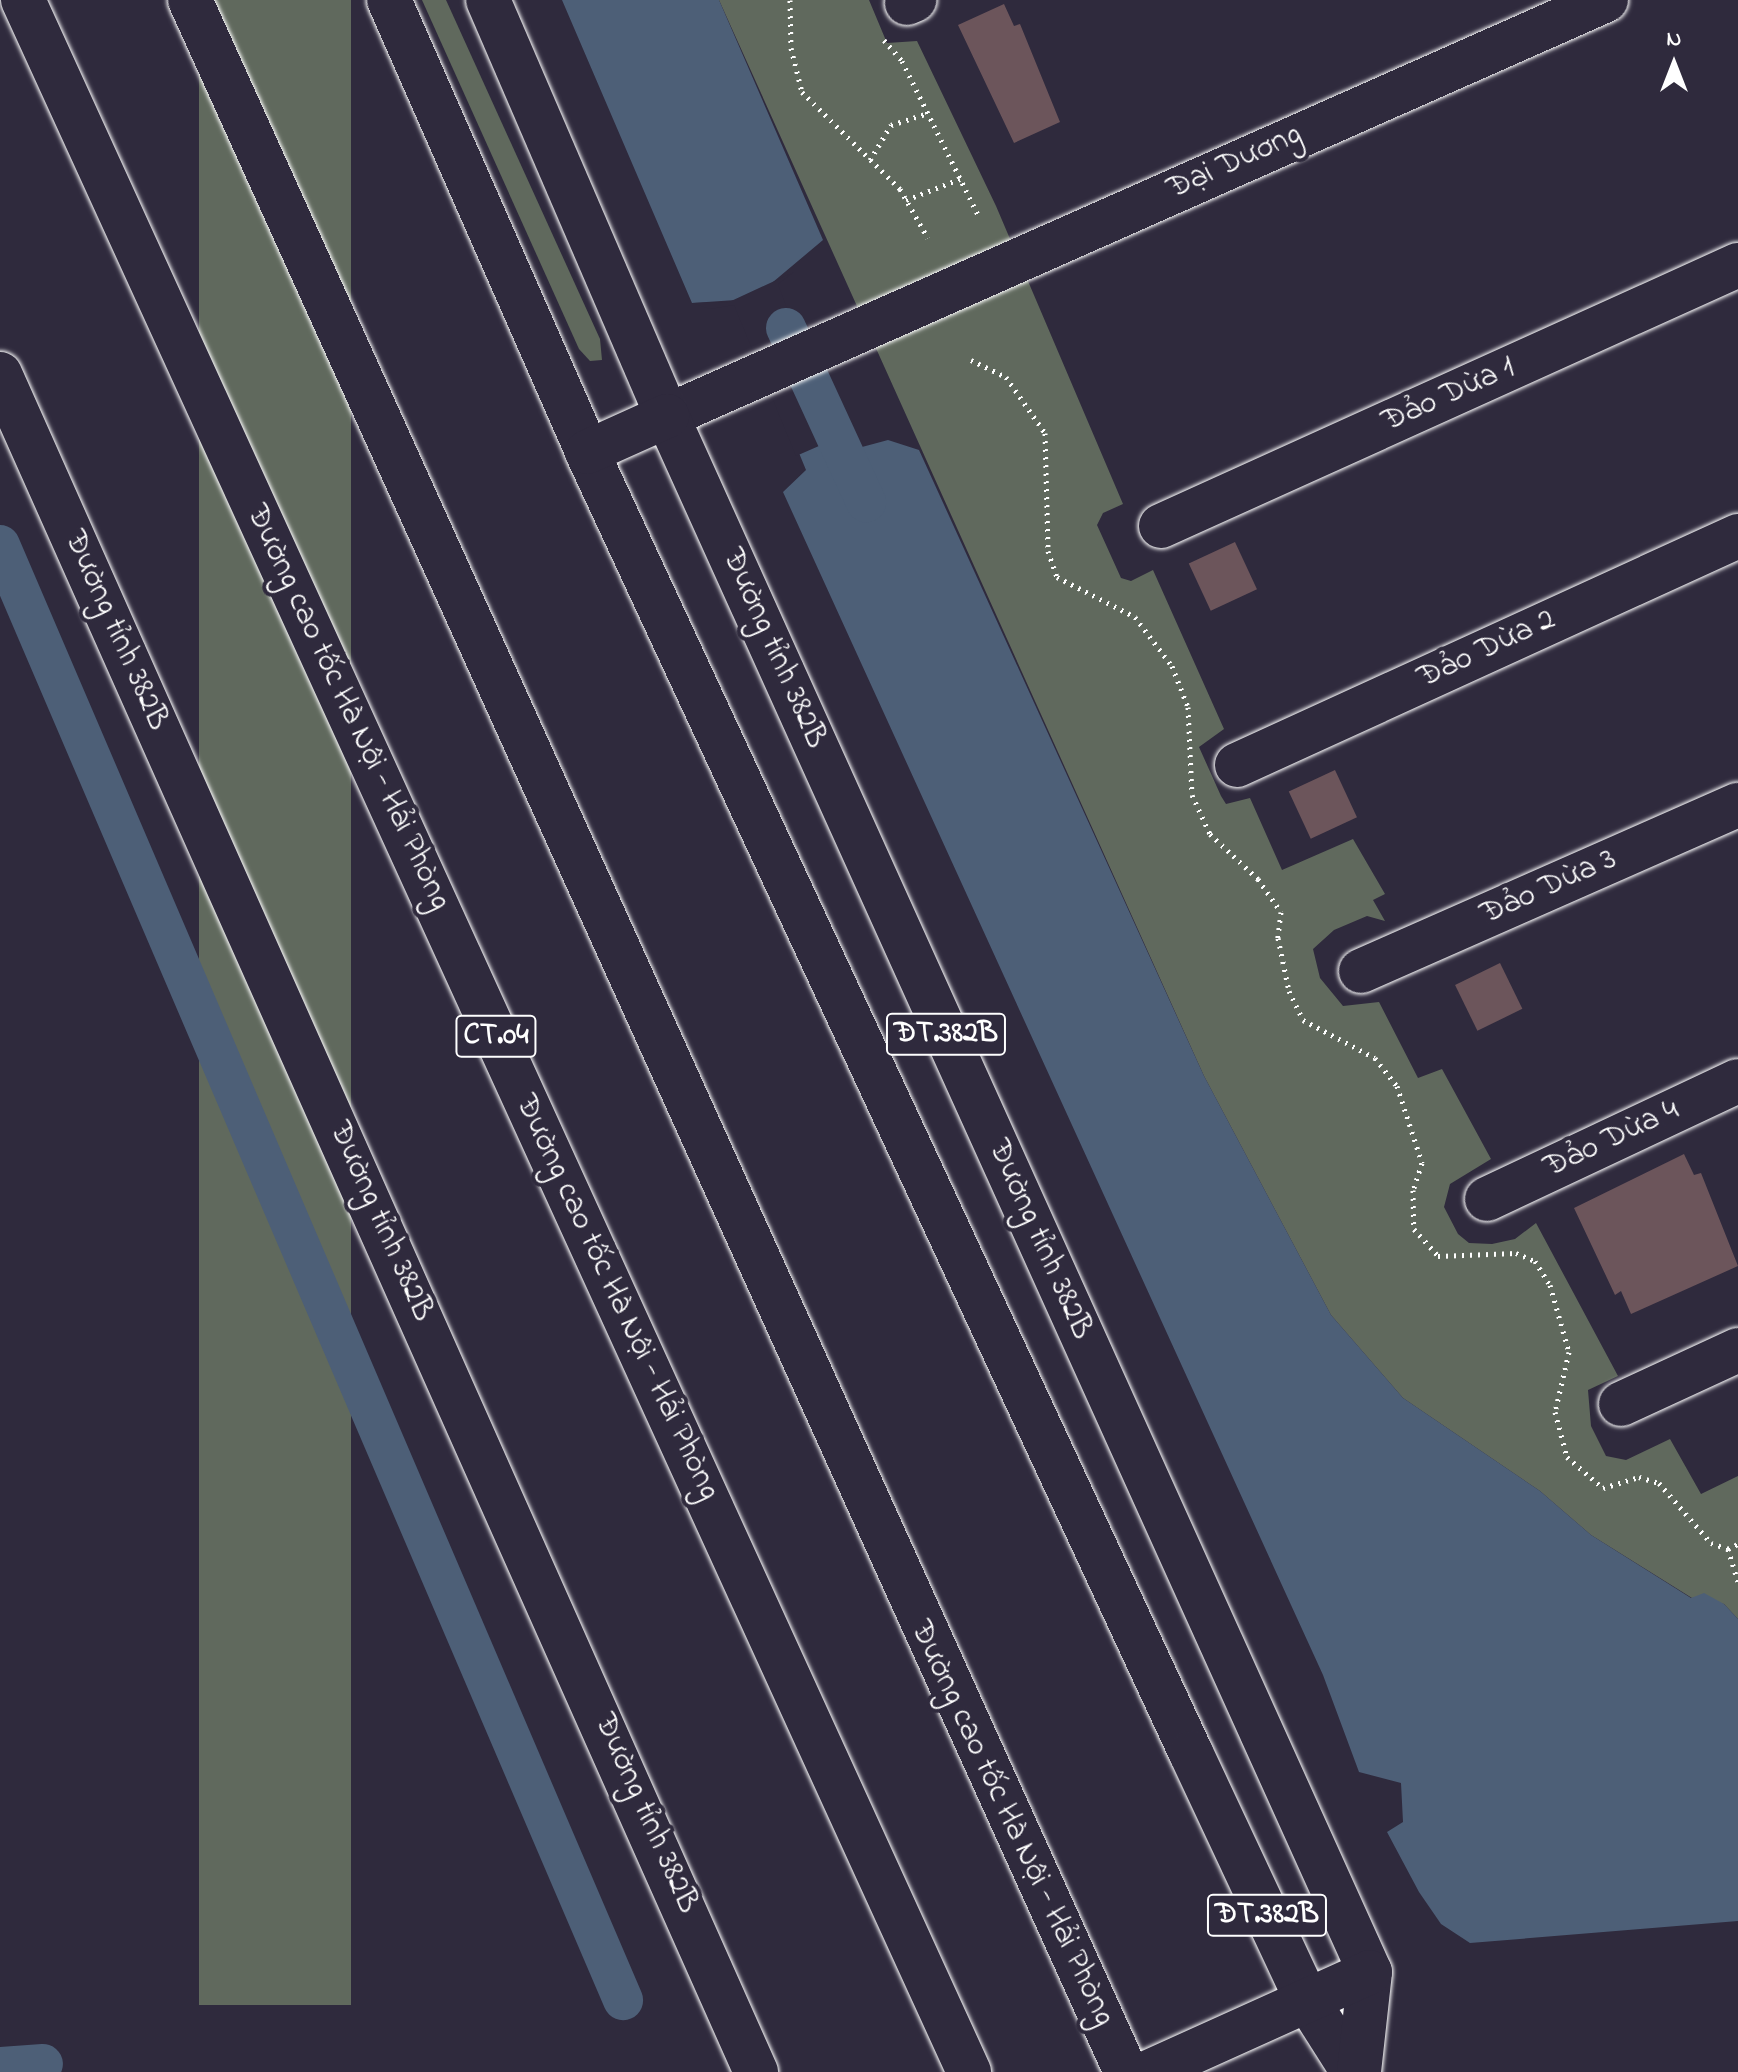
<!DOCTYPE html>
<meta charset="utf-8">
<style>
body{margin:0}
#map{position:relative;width:1738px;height:2072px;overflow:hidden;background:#2f2a3d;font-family:"Indie Flower",sans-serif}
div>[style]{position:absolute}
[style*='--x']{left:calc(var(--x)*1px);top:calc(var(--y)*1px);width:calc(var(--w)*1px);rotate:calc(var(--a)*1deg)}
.green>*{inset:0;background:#60695d;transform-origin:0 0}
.water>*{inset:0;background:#4d5f77}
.pier>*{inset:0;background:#2f2a3d}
.canal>*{height:40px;margin:-20px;padding:0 20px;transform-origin:20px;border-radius:20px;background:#4d5f77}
.building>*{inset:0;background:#6c555b;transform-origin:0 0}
.path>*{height:5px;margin-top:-2.5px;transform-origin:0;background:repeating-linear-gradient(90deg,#fff 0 2px,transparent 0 8px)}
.roads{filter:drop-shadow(0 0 2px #fff) drop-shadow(0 0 2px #fff)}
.minor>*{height:44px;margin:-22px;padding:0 22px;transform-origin:22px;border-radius:22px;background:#2f2a3d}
.tertiary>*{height:44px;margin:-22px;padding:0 22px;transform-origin:22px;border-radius:22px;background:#2f2a3d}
.primary>*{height:44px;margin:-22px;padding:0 22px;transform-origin:22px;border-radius:22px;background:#2f2a3d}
.motorway>*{height:44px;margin:-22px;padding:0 22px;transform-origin:22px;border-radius:22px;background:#2f2a3d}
span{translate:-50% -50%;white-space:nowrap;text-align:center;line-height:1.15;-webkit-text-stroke:8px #2f2a3d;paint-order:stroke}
.shield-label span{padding:2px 6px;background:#2f2a3d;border:2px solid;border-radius:6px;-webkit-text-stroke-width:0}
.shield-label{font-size:30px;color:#fff;font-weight:700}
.street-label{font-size:32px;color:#fff}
.north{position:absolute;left:1634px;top:24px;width:80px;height:80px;-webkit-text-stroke:6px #2f2a3d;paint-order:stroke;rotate:0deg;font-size:22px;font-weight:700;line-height:32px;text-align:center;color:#fff}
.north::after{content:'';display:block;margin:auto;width:28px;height:36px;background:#fff;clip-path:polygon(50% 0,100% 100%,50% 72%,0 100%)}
</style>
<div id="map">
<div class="green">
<i style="left:199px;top:0;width:152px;height:2005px"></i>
<i style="clip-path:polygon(422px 0,446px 0,600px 339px,602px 360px,590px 361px,579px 349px)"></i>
<i style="clip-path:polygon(719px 0,869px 0,887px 43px,917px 41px,996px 206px,1123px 504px,1103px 513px,1097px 525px,1121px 578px,1131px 581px,1153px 570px,1224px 729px,1199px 747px,1221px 796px,1226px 804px,1250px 798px,1282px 870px,1353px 839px,1385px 894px,1373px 900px,1385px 921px,1367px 916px,1334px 930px,1313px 949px,1320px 978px,1343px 1006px,1379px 1002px,1418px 1078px,1442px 1069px,1491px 1159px,1450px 1184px,1444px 1207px,1458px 1234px,1469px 1243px,1492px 1244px,1515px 1239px,1536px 1223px,1618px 1376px,1588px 1390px,1591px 1426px,1606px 1456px,1626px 1460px,1670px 1439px,1701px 1494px,1738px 1476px,1738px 1619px,1724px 1604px,1692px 1598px,1591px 1535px,1540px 1491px,1403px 1398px,1331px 1315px,1204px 1076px)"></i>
</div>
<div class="water">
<i style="clip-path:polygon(562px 0,719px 0,823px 240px,773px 282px,836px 454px,888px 440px,919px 450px,1204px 1076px,1331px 1315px,1403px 1398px,1540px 1491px,1591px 1535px,1691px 1598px,1704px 1593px,1724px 1604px,1738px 1619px,1738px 1921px,1470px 1943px,1441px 1924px,1419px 1892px,1387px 1832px,1403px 1822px,1401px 1783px,1359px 1772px,1323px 1675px,783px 492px,806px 470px,736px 300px,692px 303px)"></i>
</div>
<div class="pier">
<i style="clip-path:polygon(794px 272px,778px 284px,835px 439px,796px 456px,734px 305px,710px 309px,692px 303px,729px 302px)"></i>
</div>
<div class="canal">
<i style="--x:786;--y:328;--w:192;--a:65.3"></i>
<i style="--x:0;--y:545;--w:1583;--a:66.82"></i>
<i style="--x:0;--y:2067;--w:43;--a:-4"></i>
</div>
<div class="building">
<i style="clip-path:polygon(1004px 4px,1014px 26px,1020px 24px,1060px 122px,1014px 143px,958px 25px)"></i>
<i style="left:1235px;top:542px;width:52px;height:51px;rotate:65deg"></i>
<i style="left:1335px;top:770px;width:52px;height:51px;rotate:65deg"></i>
<i style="left:1500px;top:963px;width:51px;height:50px;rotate:64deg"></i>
<i style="clip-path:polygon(1684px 1154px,1694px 1175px,1701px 1173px,1738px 1266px,1631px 1314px,1621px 1291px,1615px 1295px,1574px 1208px)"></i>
</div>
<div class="path">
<i style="--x:790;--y:0;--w:48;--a:88.8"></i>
<i style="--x:791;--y:48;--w:45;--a:76"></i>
<i style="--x:802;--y:92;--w:138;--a:44.7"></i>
<i style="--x:900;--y:189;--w:56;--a:60.3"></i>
<i style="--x:884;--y:40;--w:28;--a:49"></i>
<i style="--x:902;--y:61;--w:172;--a:63.7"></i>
<i style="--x:870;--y:160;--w:41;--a:-59"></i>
<i style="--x:891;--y:125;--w:38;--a:-18"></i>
<i style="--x:906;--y:200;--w:58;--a:-21.3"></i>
<i style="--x:971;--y:360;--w:39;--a:26"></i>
<i style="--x:1006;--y:377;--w:68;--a:55.1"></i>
<i style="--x:1045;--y:433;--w:118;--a:88.5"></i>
<i style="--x:1048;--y:551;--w:28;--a:71"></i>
<i style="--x:1057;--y:577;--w:88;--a:27.1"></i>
<i style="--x:1135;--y:617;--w:61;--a:52.9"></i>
<i style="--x:1172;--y:666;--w:44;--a:68.7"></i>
<i style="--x:1188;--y:707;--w:88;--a:87.4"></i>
<i style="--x:1192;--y:795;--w:43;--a:65.2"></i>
<i style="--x:1210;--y:834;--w:66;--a:43.2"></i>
<i style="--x:1258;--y:879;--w:40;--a:55.1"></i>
<i style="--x:1281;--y:912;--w:26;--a:97"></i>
<i style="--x:1278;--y:938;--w:54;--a:78.3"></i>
<i style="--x:1289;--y:991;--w:32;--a:64"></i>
<i style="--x:1303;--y:1020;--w:81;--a:27.8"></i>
<i style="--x:1375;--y:1058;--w:36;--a:52"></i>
<i style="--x:1397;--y:1086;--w:81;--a:72"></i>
<i style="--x:1422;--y:1163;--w:28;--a:108"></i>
<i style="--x:1413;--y:1190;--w:39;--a:89"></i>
<i style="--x:1414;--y:1229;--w:36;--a:48"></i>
<i style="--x:1438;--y:1256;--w:78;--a:-2.2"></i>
<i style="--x:1516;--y:1253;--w:21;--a:23"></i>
<i style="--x:1535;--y:1261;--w:28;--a:58"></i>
<i style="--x:1550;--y:1285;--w:70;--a:74.2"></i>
<i style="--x:1569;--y:1352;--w:62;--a:103.1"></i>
<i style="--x:1555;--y:1412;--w:47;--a:75.1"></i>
<i style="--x:1567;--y:1457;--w:48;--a:40.7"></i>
<i style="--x:1603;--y:1488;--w:38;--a:-17"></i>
<i style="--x:1639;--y:1477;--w:21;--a:17"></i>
<i style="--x:1659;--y:1483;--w:79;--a:49.1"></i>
<i style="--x:1711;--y:1543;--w:18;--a:19"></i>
<i style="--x:1728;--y:1549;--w:11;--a:-27"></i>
<i style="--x:1728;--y:1549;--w:34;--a:73"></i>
</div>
<div class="roads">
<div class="minor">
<i style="--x:907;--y:3;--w:8;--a:-23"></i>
<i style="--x:1161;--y:526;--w:633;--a:-24.34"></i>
<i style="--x:1237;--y:765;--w:551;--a:-24.56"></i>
<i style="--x:1361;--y:971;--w:412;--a:-23.8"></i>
<i style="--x:1487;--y:1199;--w:277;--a:-25.2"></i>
<i style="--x:1621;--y:1404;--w:129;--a:-24.8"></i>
</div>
<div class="tertiary">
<i style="--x:667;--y:416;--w:1027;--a:-23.89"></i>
</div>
<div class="primary">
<i style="--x:389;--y:0;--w:493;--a:66.3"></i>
<i style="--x:587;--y:452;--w:1434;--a:65.1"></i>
<i style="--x:1191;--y:1753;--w:271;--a:64.9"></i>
<i style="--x:1306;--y:1998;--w:88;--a:57.6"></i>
<i style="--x:488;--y:0;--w:453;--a:66.7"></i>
<i style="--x:667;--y:416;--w:1707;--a:65.69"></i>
<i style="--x:1370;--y:1972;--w:101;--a:96.3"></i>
<i style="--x:0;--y:374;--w:1859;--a:66"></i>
<i style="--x:587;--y:452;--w:88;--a:-24.2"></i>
<i style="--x:1151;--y:2071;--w:240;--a:-24.3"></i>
</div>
<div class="motorway">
<i style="--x:23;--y:0;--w:2278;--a:65.46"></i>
<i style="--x:190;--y:0;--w:2274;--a:65.69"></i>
</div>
</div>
<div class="shield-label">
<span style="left:946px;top:1034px">ĐT.382B</span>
<span style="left:496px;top:1036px">CT.04</span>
<span style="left:1267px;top:1915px">ĐT.382B</span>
</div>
<div class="street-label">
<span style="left:1235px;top:163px;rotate:-24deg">Đại Dương</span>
<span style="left:1449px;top:396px;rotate:-24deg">Đảo Dừa 1</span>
<span style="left:115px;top:631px;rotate:66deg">Đường tỉnh 382B</span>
<span style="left:773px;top:649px;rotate:66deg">Đường tỉnh 382B</span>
<span style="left:1487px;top:650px;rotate:-25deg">Đảo Dừa 2</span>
<span style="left:347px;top:708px;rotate:65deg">Đường cao tốc Hà Nội - Hải Phòng</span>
<span style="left:1549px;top:888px;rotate:-24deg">Đảo Dừa 3</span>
<span style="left:1612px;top:1140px;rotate:-25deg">Đảo Dừa 4</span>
<span style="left:380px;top:1222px;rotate:66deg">Đường tỉnh 382B</span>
<span style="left:1039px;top:1240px;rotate:66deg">Đường tỉnh 382B</span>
<span style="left:616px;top:1298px;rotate:65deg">Đường cao tốc Hà Nội - Hải Phòng</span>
<span style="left:645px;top:1814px;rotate:66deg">Đường tỉnh 382B</span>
<span style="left:1011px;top:1824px;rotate:65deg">Đường cao tốc Hà Nội - Hải Phòng</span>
</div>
<div class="north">N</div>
</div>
